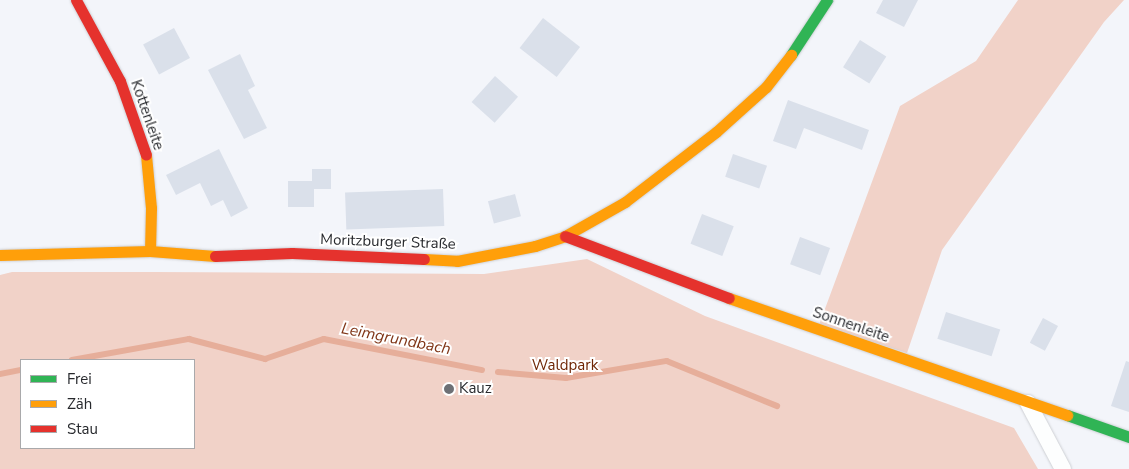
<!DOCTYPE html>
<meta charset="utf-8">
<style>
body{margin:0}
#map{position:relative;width:1129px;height:469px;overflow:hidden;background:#f3f5fa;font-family:"Nunito Sans",sans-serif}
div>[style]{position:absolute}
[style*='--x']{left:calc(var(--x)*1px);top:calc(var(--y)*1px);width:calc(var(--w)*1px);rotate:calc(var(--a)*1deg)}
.green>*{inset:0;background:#f1d2c8}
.stream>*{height:5.5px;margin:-2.75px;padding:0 2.75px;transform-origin:2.75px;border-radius:2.75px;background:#e6ae9a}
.building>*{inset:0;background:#dae0ea;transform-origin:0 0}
.roads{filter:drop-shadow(0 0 1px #ced0d4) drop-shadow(0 0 1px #ced0d4)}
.street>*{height:16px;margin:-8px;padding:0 8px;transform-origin:8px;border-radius:8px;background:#fdfefe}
.fast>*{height:11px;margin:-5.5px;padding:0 5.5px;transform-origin:5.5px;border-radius:5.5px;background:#30b455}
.slow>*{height:11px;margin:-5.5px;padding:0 5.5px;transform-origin:5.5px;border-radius:5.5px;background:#ff9f0a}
.jam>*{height:11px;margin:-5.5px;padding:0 5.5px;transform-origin:5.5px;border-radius:5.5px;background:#e5322d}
.dots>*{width:14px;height:14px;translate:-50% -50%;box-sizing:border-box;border:2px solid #fff;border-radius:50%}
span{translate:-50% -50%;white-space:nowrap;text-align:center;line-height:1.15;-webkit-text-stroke:4px #fff;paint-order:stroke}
.street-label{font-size:15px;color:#27292d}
.park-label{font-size:15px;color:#6f2605}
.poi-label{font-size:15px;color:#27292d}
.left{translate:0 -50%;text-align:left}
.water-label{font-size:16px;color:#803618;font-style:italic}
.legend{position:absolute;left:20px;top:359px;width:175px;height:90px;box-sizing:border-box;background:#fff;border:1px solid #a9a9ab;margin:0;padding:6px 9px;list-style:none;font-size:15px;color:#27292d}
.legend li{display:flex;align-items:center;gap:10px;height:25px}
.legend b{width:25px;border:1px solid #a9a9ab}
</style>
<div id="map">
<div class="green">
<i style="clip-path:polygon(1018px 0,1124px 0,1104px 22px,942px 250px,907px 353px,819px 325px,900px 106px,976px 61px)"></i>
<i style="clip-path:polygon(evenodd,587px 259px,705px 316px,1014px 428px,1038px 469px,0 469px,0 275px,12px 272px,153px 272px,484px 274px,587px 259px,21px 360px,194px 360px,194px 448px,21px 448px,21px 360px)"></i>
</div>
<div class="stream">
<i style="--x:72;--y:360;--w:119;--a:-10.2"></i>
<i style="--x:189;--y:339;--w:79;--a:14.7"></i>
<i style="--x:265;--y:359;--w:62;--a:-18.7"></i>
<i style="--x:324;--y:339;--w:161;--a:11.1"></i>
<i style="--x:498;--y:372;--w:68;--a:5"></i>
<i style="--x:566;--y:378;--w:102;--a:-9.6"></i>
<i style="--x:667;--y:361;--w:119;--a:22.2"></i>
<i style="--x:0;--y:374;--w:21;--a:-11"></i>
</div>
<div class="building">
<i style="clip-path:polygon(883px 0,918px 0,904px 27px,876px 13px)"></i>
<i style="left:543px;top:18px;width:47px;height:38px;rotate:38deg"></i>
<i style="left:174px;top:28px;width:34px;height:35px;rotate:62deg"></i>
<i style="left:860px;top:40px;width:31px;height:32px;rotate:32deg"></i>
<i style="clip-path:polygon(240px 54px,255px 86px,248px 90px,267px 128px,244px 139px,208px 70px)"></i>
<i style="left:495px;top:76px;width:31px;height:35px;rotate:42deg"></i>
<i style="clip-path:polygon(788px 100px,869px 130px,862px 150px,804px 128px,796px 149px,773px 141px)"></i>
<i style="clip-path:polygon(219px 149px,248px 208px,231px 217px,223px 200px,211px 206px,200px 183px,176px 195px,166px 175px)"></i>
<i style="left:733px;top:154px;width:36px;height:24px;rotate:19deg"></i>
<i style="clip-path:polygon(312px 169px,331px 169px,331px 189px,314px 189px,314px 207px,288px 207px,288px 181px,312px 181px)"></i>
<i style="left:443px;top:189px;width:37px;height:98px;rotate:88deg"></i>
<i style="left:515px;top:194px;width:23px;height:28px;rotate:75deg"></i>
<i style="left:702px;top:214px;width:34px;height:32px;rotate:21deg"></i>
<i style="left:800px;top:237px;width:32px;height:29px;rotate:20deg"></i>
<i style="left:946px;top:312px;width:57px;height:28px;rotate:18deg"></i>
<i style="left:1043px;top:318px;width:17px;height:28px;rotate:28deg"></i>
<i style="clip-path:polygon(1126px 361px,1129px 362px,1129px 412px,1111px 406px)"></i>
</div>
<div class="roads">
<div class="street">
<i style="--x:1028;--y:403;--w:75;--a:62.1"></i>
</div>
<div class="fast">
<i style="--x:791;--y:55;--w:66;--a:-56.8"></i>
<i style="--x:1067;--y:415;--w:66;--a:19.5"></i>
</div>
<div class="slow">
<i style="--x:146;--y:155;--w:53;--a:84.6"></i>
<i style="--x:151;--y:208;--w:43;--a:91.3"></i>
<i style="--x:0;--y:255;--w:150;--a:-1.5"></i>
<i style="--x:150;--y:251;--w:65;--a:4.4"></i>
<i style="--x:424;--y:259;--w:33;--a:3"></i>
<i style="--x:457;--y:261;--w:79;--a:-10.9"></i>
<i style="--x:535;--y:246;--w:32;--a:-18"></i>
<i style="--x:565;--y:236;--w:69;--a:-29.5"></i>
<i style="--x:625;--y:202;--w:115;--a:-37.6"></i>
<i style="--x:716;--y:132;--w:67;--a:-42"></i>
<i style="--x:766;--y:87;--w:41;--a:-52"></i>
<i style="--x:729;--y:298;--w:358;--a:19.1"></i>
</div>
<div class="jam">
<i style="--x:76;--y:0;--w:92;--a:61.5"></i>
<i style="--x:120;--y:81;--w:78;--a:70.6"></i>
<i style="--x:565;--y:236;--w:175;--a:20.7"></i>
<i style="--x:215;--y:256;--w:77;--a:-2.2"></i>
<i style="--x:292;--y:253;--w:132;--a:2.6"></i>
</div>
</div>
<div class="dots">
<i style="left:449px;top:389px;background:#6e7075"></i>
</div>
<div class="street-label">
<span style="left:147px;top:115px;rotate:71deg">Kottenleite</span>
<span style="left:388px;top:242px;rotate:2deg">Moritzburger Straße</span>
<span style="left:851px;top:325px;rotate:19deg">Sonnenleite</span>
</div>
<div class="park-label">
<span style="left:565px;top:366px">Waldpark</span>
</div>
<div class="poi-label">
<span class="left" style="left:459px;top:389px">Kauz</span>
</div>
<div class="water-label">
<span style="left:396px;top:339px;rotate:11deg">Leimgrundbach</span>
</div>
<ul class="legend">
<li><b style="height:6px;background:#30b455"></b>Frei</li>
<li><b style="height:6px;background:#ff9f0a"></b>Zäh</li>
<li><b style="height:6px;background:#e5322d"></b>Stau</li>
</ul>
</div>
